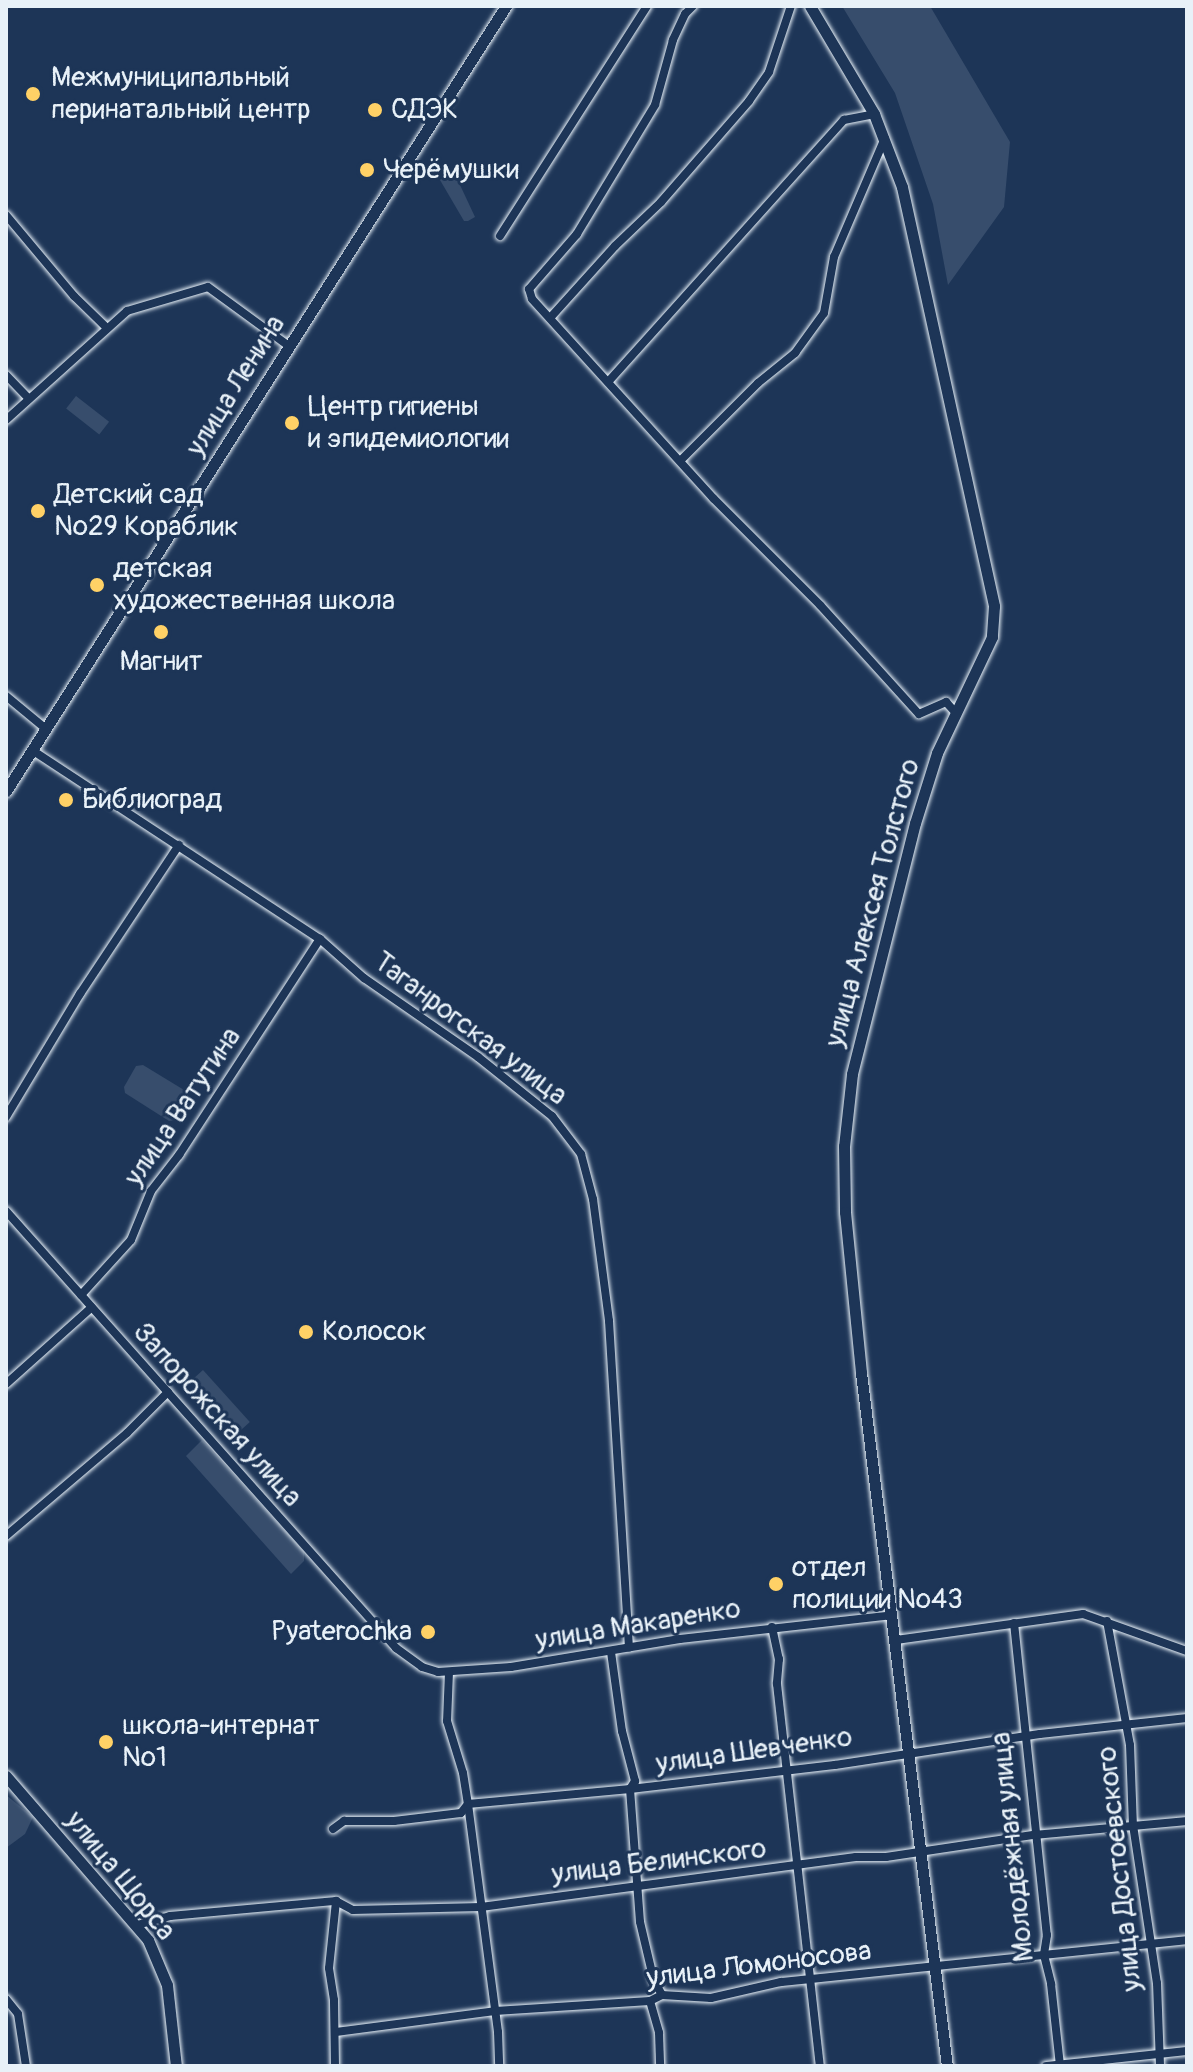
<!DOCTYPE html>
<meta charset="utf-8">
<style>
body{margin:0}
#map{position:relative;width:1193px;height:2072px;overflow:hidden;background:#1d3557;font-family:Pangolin,sans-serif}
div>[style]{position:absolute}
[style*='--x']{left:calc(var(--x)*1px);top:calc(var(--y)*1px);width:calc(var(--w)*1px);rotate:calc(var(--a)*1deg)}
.green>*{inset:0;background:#374d6c;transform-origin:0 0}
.roads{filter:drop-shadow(0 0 2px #e8f1f8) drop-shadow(0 0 2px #e8f1f8)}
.street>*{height:8px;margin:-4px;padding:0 4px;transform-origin:4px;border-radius:4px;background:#1d3557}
.secondary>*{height:11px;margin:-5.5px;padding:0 5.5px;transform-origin:5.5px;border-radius:5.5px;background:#1d3557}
.dots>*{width:22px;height:22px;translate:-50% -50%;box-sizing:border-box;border:4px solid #1d3557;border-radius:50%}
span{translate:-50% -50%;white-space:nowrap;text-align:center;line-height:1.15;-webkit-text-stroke:6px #1d3557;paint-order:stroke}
.poi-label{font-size:28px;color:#e8f1f8}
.left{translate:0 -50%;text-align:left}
.right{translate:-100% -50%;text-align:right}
.street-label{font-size:28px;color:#e8f1f8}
.frame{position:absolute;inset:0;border:8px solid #e8f1f8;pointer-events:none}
</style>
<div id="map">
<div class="green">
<i style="clip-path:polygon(842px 6px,930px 6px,1010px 142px,1004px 207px,948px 285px,933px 204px,895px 93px)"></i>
<i style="clip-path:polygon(453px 170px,475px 217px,468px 221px,464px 221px,440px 180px)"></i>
<i style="left:76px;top:396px;width:42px;height:16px;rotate:38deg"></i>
<i style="clip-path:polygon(143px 1065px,189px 1093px,190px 1099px,177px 1120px,169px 1121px,125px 1093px,124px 1087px,136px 1066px)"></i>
<i style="left:203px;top:1370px;width:70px;height:16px;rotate:48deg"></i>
<i style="clip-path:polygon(202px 1440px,304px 1552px,304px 1561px,291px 1574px,186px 1456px)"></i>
<i style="clip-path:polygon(6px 1795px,33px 1817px,25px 1834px,6px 1848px)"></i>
</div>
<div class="roads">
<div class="street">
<i style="--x:693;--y:6;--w:11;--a:135"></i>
<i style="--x:685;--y:14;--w:29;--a:115"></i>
<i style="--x:673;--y:40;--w:67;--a:105.5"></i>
<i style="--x:655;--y:105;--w:151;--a:121.2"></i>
<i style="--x:577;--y:234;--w:73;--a:131.1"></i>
<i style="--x:529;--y:289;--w:10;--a:73"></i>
<i style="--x:532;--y:299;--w:270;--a:47.7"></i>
<i style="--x:714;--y:499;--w:150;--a:45"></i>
<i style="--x:820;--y:605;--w:147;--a:47.8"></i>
<i style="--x:919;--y:714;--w:30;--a:-24"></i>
<i style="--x:946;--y:702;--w:15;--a:48"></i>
<i style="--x:6;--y:215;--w:106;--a:50"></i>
<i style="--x:74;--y:296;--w:46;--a:44.1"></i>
<i style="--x:500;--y:236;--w:273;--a:-57.4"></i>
<i style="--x:550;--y:318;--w:97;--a:-47.9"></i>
<i style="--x:615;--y:246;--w:64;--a:-43.7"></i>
<i style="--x:661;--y:202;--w:134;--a:-48.9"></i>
<i style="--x:749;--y:101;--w:35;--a:-55"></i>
<i style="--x:769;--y:72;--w:70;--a:-71.6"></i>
<i style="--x:6;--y:375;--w:33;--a:46"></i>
<i style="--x:608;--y:382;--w:353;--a:-48"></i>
<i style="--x:844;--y:120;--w:31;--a:-11"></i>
<i style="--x:6;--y:420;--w:163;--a:-42"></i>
<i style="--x:127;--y:311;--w:84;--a:-16.5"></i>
<i style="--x:208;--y:287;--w:100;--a:36.1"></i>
<i style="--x:680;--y:461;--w:110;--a:-45"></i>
<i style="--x:758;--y:383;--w:48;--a:-39"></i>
<i style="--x:795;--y:353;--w:49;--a:-54.1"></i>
<i style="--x:824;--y:313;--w:57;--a:-79.9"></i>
<i style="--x:834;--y:257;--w:129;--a:-66.8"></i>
<i style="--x:6;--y:696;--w:52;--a:39.5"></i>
<i style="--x:32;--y:750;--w:344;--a:33.3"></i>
<i style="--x:320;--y:939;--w:59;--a:41.6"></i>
<i style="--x:364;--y:978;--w:139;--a:34.7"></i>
<i style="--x:478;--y:1057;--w:95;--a:38.6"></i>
<i style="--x:552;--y:1116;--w:48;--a:52.7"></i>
<i style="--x:581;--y:1154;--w:47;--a:75.1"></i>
<i style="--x:593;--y:1199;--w:123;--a:82.5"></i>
<i style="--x:609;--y:1321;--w:327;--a:86.5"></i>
<i style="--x:6;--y:1117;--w:144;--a:-59"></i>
<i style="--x:80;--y:994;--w:179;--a:-56.4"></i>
<i style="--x:6;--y:1211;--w:586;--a:48.25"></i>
<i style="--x:396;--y:1648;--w:32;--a:36"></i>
<i style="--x:422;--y:1667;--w:17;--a:17"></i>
<i style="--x:438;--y:1672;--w:73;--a:-3.9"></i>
<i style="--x:511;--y:1667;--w:171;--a:-9.4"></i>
<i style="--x:680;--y:1639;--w:214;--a:-6.4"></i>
<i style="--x:81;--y:1295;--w:74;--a:-47.7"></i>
<i style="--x:131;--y:1240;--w:53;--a:-67.8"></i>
<i style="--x:151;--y:1191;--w:46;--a:-52.1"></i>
<i style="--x:179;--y:1155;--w:258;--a:-56.9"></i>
<i style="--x:6;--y:1384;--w:115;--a:-41.8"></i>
<i style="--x:6;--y:1536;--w:159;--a:-40.4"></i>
<i style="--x:127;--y:1433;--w:58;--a:-45"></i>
<i style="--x:1107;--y:1621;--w:126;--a:79.5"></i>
<i style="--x:1130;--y:1745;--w:80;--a:87.9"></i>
<i style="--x:1133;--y:1825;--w:160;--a:81.4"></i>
<i style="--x:1157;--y:1983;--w:83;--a:87.9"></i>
<i style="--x:1014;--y:1623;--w:314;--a:84"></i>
<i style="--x:1047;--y:1935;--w:20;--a:99"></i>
<i style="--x:1044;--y:1955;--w:30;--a:76"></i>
<i style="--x:1051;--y:1984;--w:82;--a:83.7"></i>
<i style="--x:772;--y:1627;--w:33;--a:78"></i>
<i style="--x:779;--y:1659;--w:25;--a:95"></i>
<i style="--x:777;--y:1684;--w:384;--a:83.6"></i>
<i style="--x:896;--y:1640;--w:189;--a:-7.9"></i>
<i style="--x:1083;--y:1614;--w:110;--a:19.6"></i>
<i style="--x:611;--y:1652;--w:80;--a:82.1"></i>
<i style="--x:622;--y:1731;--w:52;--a:75.4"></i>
<i style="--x:635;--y:1781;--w:9;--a:122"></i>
<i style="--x:630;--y:1789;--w:133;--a:85.7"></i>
<i style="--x:640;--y:1922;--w:61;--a:76.7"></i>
<i style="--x:654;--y:1981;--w:16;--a:60"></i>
<i style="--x:449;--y:1672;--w:49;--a:92.3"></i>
<i style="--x:447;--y:1721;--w:54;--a:72.9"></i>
<i style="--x:463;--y:1773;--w:31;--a:81"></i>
<i style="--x:468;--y:1804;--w:230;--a:82.5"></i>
<i style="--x:498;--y:2032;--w:34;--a:88"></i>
<i style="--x:333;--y:1829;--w:14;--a:-36"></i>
<i style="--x:344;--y:1821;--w:50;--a:0"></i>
<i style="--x:394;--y:1821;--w:67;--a:-6.8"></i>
<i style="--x:461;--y:1813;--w:11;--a:-52"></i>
<i style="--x:468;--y:1804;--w:163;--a:-5.3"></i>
<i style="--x:630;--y:1789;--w:206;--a:-6.7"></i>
<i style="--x:835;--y:1765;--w:207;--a:-8.6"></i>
<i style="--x:1040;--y:1734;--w:148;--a:-6.2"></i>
<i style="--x:137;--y:1925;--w:34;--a:-15"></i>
<i style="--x:170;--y:1916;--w:167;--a:-5.2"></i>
<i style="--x:336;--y:1901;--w:19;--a:28"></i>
<i style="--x:353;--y:1910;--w:128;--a:-1.3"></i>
<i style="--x:481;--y:1907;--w:378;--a:-7.6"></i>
<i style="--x:856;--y:1857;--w:30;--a:0"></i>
<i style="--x:886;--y:1857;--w:150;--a:-8.5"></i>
<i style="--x:1034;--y:1835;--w:154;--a:-5.2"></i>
<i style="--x:6;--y:1999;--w:19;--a:51"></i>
<i style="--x:18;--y:2014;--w:53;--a:81.3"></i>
<i style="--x:650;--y:2001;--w:33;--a:74"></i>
<i style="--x:659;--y:2033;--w:33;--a:88"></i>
<i style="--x:336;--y:2032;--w:160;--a:-7.5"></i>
<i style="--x:495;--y:2011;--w:155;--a:-3.7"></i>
<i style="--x:650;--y:2001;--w:13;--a:-27"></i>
<i style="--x:662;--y:1995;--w:49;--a:3.5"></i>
<i style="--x:711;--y:1998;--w:72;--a:-12.9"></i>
<i style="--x:781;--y:1982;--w:408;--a:-5.9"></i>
<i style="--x:335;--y:2066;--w:66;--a:-90.9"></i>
<i style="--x:334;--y:2000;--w:32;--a:-99"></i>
<i style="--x:329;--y:1968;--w:67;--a:-84"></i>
<i style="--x:1046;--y:2066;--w:142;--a:-6.1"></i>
</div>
<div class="secondary">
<i style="--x:810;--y:6;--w:126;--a:59.3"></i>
<i style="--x:874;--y:114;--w:78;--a:69"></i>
<i style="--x:902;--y:187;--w:429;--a:77.6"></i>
<i style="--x:994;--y:606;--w:31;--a:94"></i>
<i style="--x:992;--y:637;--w:128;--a:115.4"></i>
<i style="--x:937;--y:753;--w:73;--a:107.4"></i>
<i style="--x:915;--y:823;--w:259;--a:104.1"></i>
<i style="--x:852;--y:1074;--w:72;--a:96.3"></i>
<i style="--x:844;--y:1146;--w:66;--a:89.1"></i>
<i style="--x:845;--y:1212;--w:162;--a:84.3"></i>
<i style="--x:861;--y:1373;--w:698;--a:82.93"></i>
<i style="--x:6;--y:791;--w:931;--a:-57.51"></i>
<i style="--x:6;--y:1776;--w:217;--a:49.1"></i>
<i style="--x:148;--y:1940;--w:49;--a:67.1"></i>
<i style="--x:167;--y:1985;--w:81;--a:83.7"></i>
</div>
</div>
<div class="dots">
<i style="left:33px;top:94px;background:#ffd166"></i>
<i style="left:375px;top:110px;background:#ffd166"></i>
<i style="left:367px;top:170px;background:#ffd166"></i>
<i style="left:292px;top:423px;background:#ffd166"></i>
<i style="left:38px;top:511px;background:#ffd166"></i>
<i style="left:97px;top:585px;background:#ffd166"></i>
<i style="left:161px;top:632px;background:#ffd166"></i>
<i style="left:66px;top:800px;background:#ffd166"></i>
<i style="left:306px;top:1332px;background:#ffd166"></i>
<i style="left:776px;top:1584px;background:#ffd166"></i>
<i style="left:428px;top:1632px;background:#ffd166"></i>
<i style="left:106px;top:1742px;background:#ffd166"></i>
</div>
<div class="poi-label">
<span class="left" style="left:51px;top:94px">Межмуниципальный<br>перинатальный центр</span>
<span class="left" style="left:391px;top:110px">СДЭК</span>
<span class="left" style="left:383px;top:170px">Черёмушки</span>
<span class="left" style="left:308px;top:423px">Центр гигиены<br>и эпидемиологии</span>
<span class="left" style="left:54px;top:511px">Детский сад<br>№29 Кораблик</span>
<span class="left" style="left:113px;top:585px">детская<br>художественная школа</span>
<span style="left:161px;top:662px">Магнит</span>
<span class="left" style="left:82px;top:800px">Библиоград</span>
<span class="left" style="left:322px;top:1332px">Колосок</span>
<span class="left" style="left:792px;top:1584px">отдел<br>полиции №43</span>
<span class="right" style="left:412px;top:1632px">Pyaterochka</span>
<span class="left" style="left:122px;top:1742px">школа-интернат<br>№1</span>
</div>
<div class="street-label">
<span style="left:236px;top:386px;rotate:-58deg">улица Ленина</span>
<span style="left:873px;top:903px;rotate:-75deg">улица Алексея Толстого</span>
<span style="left:470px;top:1029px;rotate:37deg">Таганрогская улица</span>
<span style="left:183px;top:1107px;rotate:-56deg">улица Ватутина</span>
<span style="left:217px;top:1415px;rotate:48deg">Запорожская улица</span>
<span style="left:638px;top:1625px;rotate:-9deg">улица Макаренко</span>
<span style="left:754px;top:1751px;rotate:-8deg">улица Шевченко</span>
<span style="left:1013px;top:1847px;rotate:-96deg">Молодёжная улица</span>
<span style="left:659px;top:1862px;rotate:-7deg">улица Белинского</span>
<span style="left:1120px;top:1869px;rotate:-96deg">улица Достоевского</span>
<span style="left:120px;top:1876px;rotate:51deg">улица Щорса</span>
<span style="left:759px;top:1965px;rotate:-7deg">улица Ломоносова</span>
</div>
<div class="frame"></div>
</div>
